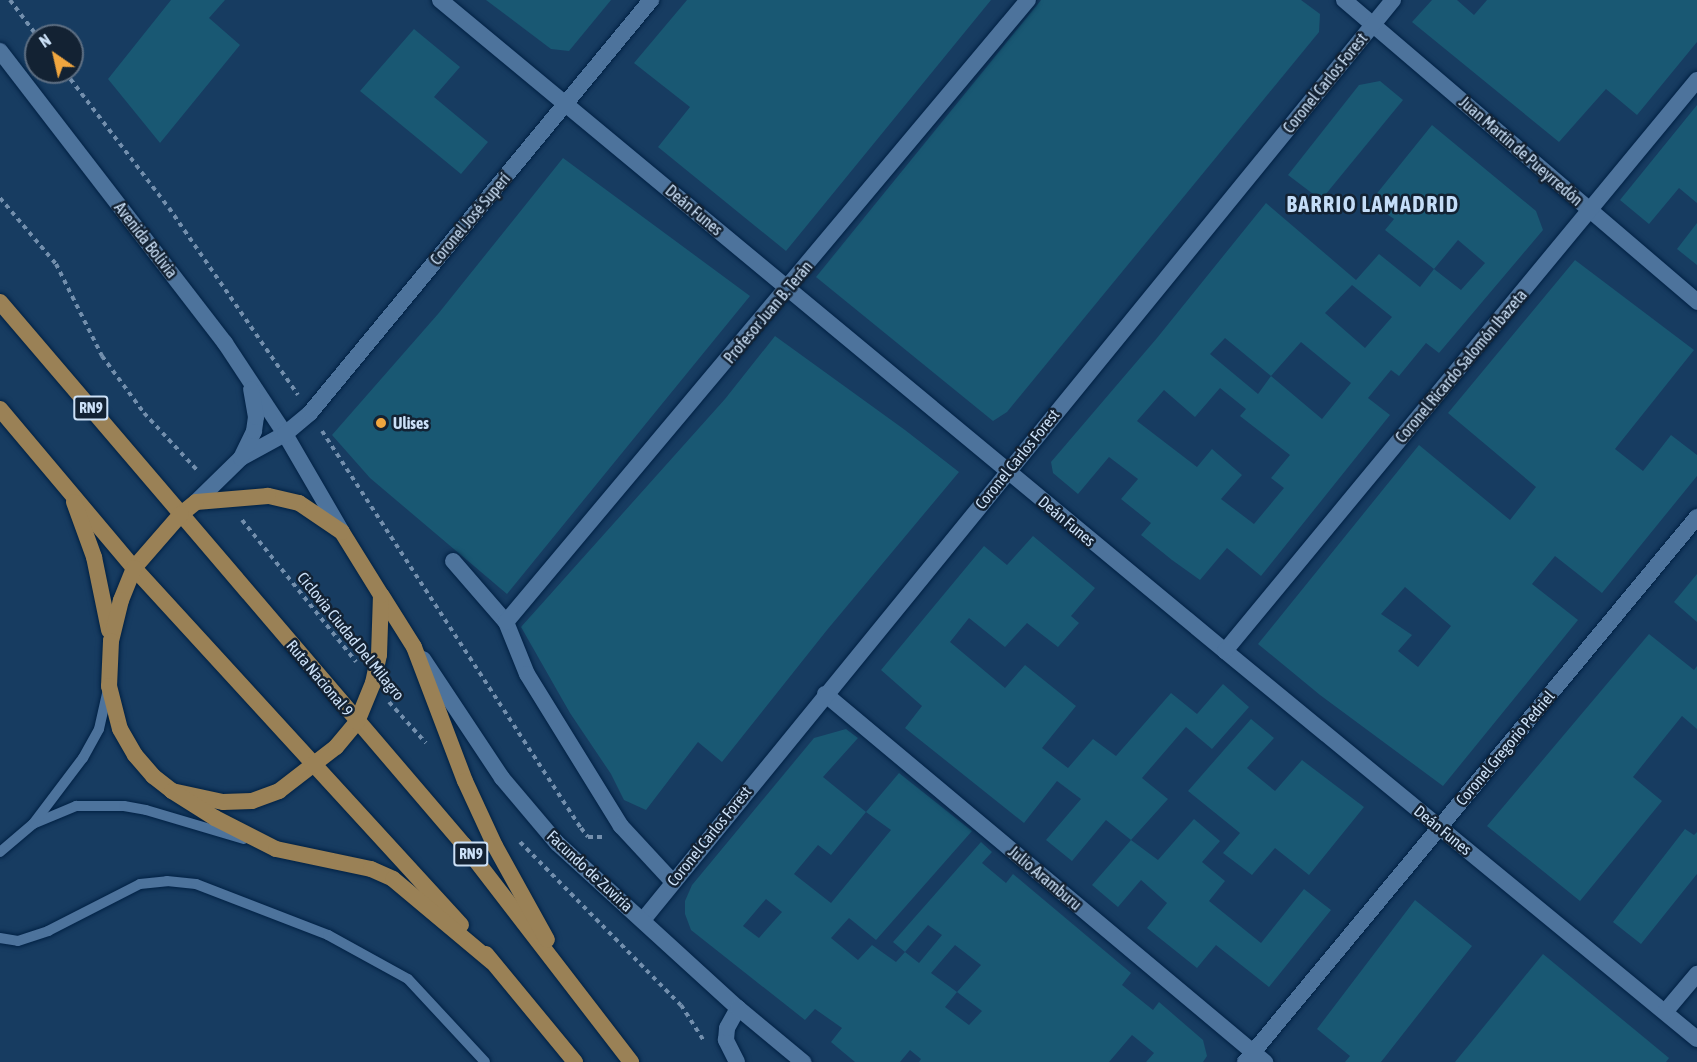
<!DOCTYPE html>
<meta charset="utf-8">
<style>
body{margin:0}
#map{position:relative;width:1697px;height:1062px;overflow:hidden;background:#173c61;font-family:"Asap Condensed",sans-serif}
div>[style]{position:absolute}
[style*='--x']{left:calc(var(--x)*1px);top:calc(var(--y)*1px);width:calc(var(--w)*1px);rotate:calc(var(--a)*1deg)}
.building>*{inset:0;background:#195873}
.path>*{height:4px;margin-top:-2px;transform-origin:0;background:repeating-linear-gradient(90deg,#738fad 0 4.5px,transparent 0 9px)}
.roads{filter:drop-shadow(0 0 2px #002144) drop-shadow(0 0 2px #002144)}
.service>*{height:10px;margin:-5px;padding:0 5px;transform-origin:5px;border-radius:5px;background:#4d739c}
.minor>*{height:16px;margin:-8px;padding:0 8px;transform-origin:8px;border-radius:8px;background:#4d739c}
.tertiary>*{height:16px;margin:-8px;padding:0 8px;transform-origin:8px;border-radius:8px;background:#4d739c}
.primary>*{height:16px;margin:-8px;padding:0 8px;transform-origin:8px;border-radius:8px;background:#9a8156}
.dots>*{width:16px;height:16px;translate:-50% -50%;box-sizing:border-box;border:3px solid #132233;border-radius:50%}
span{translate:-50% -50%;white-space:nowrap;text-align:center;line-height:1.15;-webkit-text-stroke:5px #132233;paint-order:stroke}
.shield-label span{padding:2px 4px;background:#132233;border:2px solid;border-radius:4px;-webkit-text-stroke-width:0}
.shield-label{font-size:15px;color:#cce1f8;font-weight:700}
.street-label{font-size:16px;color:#cce1f8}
.poi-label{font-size:16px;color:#cce1f8;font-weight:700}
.left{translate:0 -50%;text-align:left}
.district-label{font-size:22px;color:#c4ddf8;font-weight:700;letter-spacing:1.5px}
.north{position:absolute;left:24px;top:24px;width:60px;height:60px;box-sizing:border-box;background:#132233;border:2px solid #5d6e82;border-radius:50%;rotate:326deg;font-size:16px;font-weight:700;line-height:24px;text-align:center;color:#cce1f8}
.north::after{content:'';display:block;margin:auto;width:21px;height:27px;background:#f0a63f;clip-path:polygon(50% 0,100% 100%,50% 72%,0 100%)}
</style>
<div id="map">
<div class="building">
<i style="clip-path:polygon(171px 0,225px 0,209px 18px,240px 45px,160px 143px,108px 79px)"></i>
<i style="clip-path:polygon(486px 0,611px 0,569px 51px,551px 49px)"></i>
<i style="clip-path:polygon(687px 0,991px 0,786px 251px,658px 147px,690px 107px,634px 63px)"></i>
<i style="clip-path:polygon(1041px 0,1301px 0,1320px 14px,1319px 32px,1007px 412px,993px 421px,816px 277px)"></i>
<i style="clip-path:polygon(1432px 0,1457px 0,1474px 15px,1487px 0,1697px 0,1697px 42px,1637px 115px,1606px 89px,1559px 142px,1412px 22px)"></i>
<i style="clip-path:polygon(414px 29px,460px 67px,434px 97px,488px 142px,461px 174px,360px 91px)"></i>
<i style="clip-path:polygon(1380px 81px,1403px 100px,1321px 200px,1288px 175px,1359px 85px)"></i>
<i style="clip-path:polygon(1697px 105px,1697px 203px,1679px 188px,1649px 224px,1620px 200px)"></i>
<i style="clip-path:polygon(evenodd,1432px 125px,1536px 211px,1543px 230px,1439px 353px,1426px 343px,1399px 376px,1391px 370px,1368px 398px,1390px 415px,1261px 576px,1227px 548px,1200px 580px,1172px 560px,1141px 535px,1151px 523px,1121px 499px,1138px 479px,1109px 457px,1078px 494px,1053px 473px,1051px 462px,1157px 338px,1266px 203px,1356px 280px,1379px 254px,1420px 287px,1434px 269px,1385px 230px,1394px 219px,1370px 202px,1432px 125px,1458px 240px,1485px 263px,1461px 290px,1434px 269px,1458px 240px,1432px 125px,1352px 285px,1392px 317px,1365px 348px,1325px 313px,1352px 285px,1432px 125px,1225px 338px,1271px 376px,1301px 342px,1351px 383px,1322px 419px,1271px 376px,1258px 394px,1210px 354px,1225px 338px,1432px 125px,1220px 388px,1246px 409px,1240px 416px,1290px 455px,1271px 478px,1284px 488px,1254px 524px,1221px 499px,1242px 475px,1212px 449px,1197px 467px,1137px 421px,1164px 390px,1195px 417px,1220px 388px)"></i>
<i style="clip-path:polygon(563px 158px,750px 296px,507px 594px,370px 478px,332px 435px,438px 314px)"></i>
<i style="clip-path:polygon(1697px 223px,1697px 265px,1677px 249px)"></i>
<i style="clip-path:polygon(evenodd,1575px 260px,1694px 350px,1615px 449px,1643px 471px,1671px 435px,1697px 455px,1697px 476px,1602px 593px,1555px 556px,1532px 584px,1578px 620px,1443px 786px,1320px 695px,1258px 644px,1419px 445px,1510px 520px,1536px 487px,1448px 413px,1575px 260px,1405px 587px,1451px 626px,1418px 667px,1398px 651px,1412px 635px,1381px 614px,1405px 587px)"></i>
<i style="clip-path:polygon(775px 336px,905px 430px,959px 472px,827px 630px,722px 762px,698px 742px,646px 810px,624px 800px,611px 774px,570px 713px,521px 627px,725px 399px)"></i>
<i style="clip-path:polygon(1033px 536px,1095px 588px,1071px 616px,1079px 623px,1058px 647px,1027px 623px,1005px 647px,969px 618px,950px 642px,1005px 688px,1025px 665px,1076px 706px,1042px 748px,1068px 768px,1093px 739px,1116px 756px,1171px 693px,1197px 714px,1223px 684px,1249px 707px,1212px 749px,1186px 727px,1142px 778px,1168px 799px,1131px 840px,1158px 860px,1194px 819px,1220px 841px,1202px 862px,1225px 881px,1209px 901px,1261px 943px,1304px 889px,1331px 910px,1269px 987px,1216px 945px,1197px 968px,1147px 928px,1167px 903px,1141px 880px,1118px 907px,1092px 885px,1131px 840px,1106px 820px,1072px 861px,1046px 840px,1081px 799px,1057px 781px,1024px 823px,905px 728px,922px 706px,881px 670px,984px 546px,1007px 565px)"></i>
<i style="clip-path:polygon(1697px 574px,1697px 622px,1674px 602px)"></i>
<i style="clip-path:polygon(1649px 634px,1694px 670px,1697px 666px,1697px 729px,1682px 716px,1633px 777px,1662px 801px,1580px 901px,1487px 826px)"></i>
<i style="clip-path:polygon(1251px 719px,1274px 738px,1247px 768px,1275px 791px,1302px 760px,1364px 807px,1309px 875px,1275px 848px,1252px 875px,1223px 853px,1240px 833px,1188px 791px)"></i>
<i style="clip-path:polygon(evenodd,846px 729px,858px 738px,823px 777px,866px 812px,831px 855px,818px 845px,794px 874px,831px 903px,891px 830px,866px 812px,899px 773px,972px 831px,876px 940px,849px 918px,831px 938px,858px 960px,872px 945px,896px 962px,905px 952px,919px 963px,942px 935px,928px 925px,905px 952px,893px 942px,981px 842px,992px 852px,982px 863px,1006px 883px,1013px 874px,1131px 973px,1122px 985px,1153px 1010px,1159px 1002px,1203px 1040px,1207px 1056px,1203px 1062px,1146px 1062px,1154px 1053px,1132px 1035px,1109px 1062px,919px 1062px,921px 1059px,910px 1050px,900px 1062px,855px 1062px,831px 1042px,842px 1028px,815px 1009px,805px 1020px,691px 930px,685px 914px,685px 901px,692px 885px,814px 738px,846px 729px,766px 899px,782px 912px,759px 938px,743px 926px,766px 899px,846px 729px,955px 945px,981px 965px,957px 992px,982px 1011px,969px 1025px,945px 1007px,957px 992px,931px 973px,955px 945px)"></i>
<i style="clip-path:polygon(1685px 829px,1694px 835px,1697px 832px,1697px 874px,1641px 944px,1613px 922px)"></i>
<i style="clip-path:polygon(1415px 900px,1472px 946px,1381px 1062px,1345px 1062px,1350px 1056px,1317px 1029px)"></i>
<i style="clip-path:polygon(1543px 954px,1669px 1058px,1666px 1062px,1455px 1062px)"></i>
</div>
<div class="path">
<i style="--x:10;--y:0;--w:45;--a:53.1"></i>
<i style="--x:65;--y:72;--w:171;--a:52.6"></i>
<i style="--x:169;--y:208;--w:227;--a:55.4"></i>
<i style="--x:0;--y:198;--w:87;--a:49.7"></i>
<i style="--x:56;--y:264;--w:103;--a:63.4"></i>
<i style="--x:102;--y:356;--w:71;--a:53.6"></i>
<i style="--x:144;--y:413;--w:78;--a:47.1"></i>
<i style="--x:322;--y:431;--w:474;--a:56.9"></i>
<i style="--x:581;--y:828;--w:11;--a:52"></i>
<i style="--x:588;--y:837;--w:14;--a:0"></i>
<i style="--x:242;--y:520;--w:182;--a:51.2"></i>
<i style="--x:389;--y:702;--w:55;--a:47.9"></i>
<i style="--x:520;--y:842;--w:229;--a:45.4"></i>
<i style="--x:681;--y:1005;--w:43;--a:57.4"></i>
</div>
<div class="roads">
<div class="service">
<i style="--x:33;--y:824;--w:47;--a:-22.7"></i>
<i style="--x:76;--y:806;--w:48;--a:0"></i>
<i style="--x:124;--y:806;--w:22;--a:10"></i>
<i style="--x:146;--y:810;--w:102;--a:16.5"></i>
<i style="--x:0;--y:852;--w:43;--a:-40.3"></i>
<i style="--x:33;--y:824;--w:83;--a:-52.9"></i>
<i style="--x:83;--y:758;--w:33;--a:-61"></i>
<i style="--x:99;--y:729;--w:41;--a:-77.3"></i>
<i style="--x:0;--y:938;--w:18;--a:9"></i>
<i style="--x:18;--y:941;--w:32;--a:-18"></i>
<i style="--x:48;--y:931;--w:103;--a:-27.1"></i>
<i style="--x:140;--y:884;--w:27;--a:-6"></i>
<i style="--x:167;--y:881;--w:29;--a:6"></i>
<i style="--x:196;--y:884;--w:142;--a:21.1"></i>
<i style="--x:328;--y:935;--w:91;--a:28.8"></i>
<i style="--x:408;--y:979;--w:113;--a:47.1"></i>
</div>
<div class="minor">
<i style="--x:440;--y:0;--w:1020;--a:39.67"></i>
<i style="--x:1225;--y:651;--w:611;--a:39.42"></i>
<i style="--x:1344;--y:0;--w:465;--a:40.5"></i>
<i style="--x:453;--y:561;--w:81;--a:49"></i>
<i style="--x:506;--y:622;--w:56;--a:68"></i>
<i style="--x:527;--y:674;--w:179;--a:58.3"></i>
<i style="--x:621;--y:826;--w:75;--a:47.2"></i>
<i style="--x:506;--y:622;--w:812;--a:-50"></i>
<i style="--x:1225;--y:651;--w:741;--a:-50.42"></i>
<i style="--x:825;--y:694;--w:574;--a:39.91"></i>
<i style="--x:643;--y:920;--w:1187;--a:-50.81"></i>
<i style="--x:1665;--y:1012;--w:50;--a:-49.9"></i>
<i style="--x:737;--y:1062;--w:25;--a:-117"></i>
<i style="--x:726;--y:1040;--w:12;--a:-85"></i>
<i style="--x:727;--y:1028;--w:23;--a:-61"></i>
<i style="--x:1245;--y:1062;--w:708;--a:-50.33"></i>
</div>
<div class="tertiary">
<i style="--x:0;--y:51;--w:369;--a:52.4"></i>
<i style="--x:225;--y:343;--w:109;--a:56.6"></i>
<i style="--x:285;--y:434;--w:113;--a:59.8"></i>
<i style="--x:241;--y:458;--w:50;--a:-28.6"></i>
<i style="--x:285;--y:434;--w:33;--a:-40"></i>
<i style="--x:310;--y:413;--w:536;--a:-50.45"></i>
<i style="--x:196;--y:502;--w:63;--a:-44.4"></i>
<i style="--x:241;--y:458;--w:30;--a:-64"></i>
<i style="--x:254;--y:431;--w:14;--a:-82"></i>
<i style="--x:256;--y:417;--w:28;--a:-100"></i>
<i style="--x:423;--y:659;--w:143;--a:56.4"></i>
<i style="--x:502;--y:778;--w:85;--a:49.8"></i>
<i style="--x:557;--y:843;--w:245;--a:42.4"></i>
<i style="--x:738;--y:1008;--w:85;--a:39.7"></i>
</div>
<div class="primary">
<i style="--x:0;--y:302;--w:714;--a:49.49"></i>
<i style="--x:464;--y:845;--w:274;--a:52.4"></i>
<i style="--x:0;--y:409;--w:208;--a:49.9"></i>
<i style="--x:134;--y:568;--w:484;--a:47.5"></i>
<i style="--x:74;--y:502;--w:59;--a:70"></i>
<i style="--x:94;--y:557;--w:75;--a:78.4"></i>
<i style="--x:382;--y:596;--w:60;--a:57.9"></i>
<i style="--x:414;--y:647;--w:143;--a:69.2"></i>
<i style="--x:465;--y:781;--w:72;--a:65.2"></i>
<i style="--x:495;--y:846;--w:107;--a:61"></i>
<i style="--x:172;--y:791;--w:52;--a:12.2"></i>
<i style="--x:223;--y:802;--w:29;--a:-2"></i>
<i style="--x:252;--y:801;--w:29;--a:-20"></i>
<i style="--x:279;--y:791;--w:72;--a:-37.7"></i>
<i style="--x:336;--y:747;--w:33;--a:-50"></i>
<i style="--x:357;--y:722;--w:42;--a:-67.7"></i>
<i style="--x:373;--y:683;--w:29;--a:-78"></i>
<i style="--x:379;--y:655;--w:60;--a:-88.1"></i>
<i style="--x:381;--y:595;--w:74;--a:-121.8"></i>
<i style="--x:342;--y:532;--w:52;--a:-146"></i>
<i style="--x:299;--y:503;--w:32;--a:-167"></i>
<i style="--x:268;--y:496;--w:72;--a:175.2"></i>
<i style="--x:196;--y:502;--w:19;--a:141"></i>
<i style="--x:181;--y:514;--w:72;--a:131"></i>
<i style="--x:134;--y:568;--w:35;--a:112"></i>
<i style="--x:121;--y:600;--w:42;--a:103.7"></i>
<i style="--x:111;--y:641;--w:45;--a:92.5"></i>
<i style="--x:109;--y:686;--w:44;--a:75.7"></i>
<i style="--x:120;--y:729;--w:30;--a:60"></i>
<i style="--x:135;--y:755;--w:28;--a:49"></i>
<i style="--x:153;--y:776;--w:24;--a:38"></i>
<i style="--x:172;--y:791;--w:51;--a:32.1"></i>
<i style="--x:215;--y:818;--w:68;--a:26.9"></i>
<i style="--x:276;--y:849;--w:97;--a:11.9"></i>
<i style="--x:371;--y:869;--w:24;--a:24"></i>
<i style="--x:393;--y:879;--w:129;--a:40"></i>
<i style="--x:486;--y:954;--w:140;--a:50.5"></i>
</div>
</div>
<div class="dots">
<i style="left:381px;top:423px;background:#f0a63f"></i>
</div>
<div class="shield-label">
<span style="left:91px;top:408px">RN9</span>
<span style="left:471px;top:854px">RN9</span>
</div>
<div class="street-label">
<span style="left:1325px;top:83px;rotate:-51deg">Coronel Carlos Forest</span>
<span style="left:1521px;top:151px;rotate:41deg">Juan Martín de Pueyrredón</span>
<span style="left:694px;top:210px;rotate:40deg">Deán Funes</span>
<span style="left:470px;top:219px;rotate:-50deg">Coronel José Superí</span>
<span style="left:146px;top:240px;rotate:52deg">Avenida Bolivia</span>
<span style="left:768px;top:312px;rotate:-50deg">Profesor Juan B. Terán</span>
<span style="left:1461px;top:366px;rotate:-50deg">Coronel Ricardo Salomón Ibazeta</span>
<span style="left:1017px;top:459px;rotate:-51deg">Coronel Carlos Forest</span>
<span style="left:1067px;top:521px;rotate:40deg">Deán Funes</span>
<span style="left:351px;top:636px;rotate:51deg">Ciclovia Ciudad Del Milagro</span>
<span style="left:320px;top:678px;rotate:50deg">Ruta Nacional 9</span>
<span style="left:1505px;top:748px;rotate:-50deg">Coronel Gregorio Pedriel</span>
<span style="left:1443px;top:830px;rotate:39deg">Deán Funes</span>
<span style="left:709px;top:836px;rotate:-51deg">Coronel Carlos Forest</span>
<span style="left:590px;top:871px;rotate:43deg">Facundo de Zuviría</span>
<span style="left:1045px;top:878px;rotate:40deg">Julio Aramburu</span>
</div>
<div class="poi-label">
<span class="left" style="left:393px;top:423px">Ulises</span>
</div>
<div class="district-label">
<span style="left:1373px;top:205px">BARRIO LAMADRID</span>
</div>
<div class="north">N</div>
</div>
